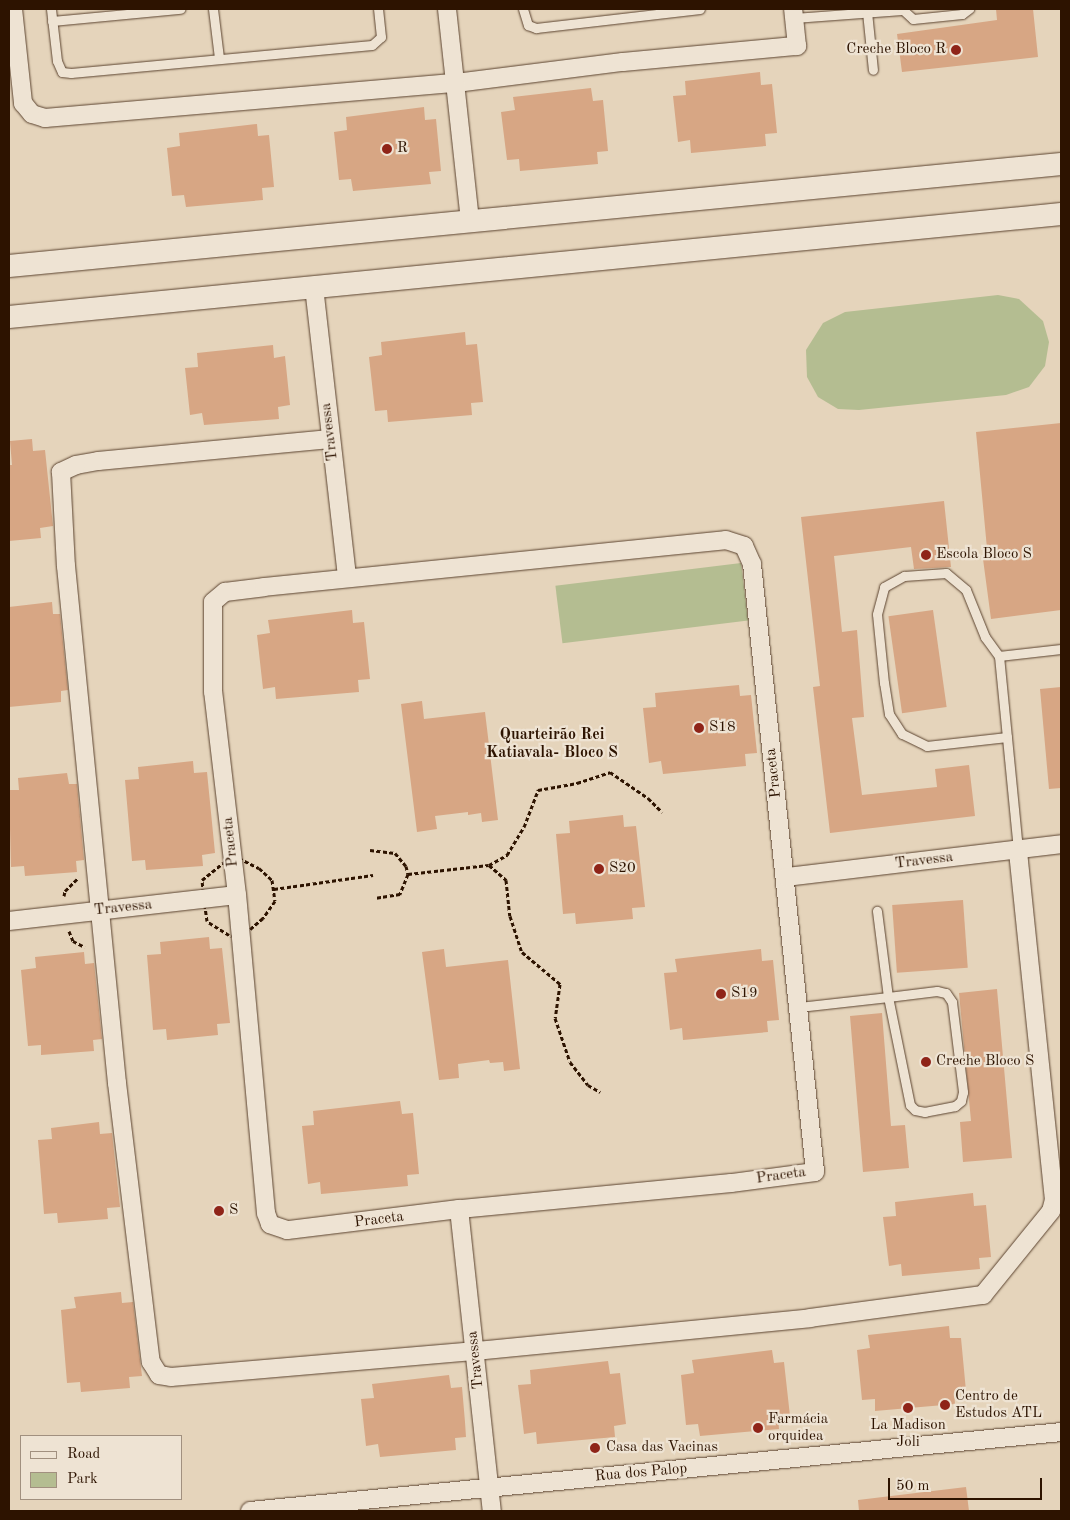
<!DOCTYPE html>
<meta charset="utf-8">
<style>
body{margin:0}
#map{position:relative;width:1070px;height:1520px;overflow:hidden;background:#e5d4bb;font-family:"Old Standard TT",serif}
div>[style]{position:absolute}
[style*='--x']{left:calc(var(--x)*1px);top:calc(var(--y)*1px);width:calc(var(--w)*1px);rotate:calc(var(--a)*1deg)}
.green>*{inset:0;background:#b4bd91;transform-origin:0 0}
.building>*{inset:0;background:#d7a684;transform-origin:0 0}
.path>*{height:3px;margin-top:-1.5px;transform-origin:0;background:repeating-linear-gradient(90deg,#2d1300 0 4px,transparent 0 6.5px)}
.roads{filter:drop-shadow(0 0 1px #5b432f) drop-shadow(0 0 1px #5b432f)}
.service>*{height:9px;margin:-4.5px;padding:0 4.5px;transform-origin:4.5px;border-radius:4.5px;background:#eee3d3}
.minor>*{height:18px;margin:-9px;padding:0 9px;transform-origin:9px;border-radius:9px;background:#eee3d3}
.tertiary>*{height:22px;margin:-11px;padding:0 11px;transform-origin:11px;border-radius:11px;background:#eee3d3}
.dots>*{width:14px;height:14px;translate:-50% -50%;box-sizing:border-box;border:2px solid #eee3d3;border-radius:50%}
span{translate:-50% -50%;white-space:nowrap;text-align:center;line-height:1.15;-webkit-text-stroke:4.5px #eee3d3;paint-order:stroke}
.poi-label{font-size:15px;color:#2d1300}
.right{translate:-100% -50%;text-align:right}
.left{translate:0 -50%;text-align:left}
.street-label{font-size:15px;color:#2d1300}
.neighbourhood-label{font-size:16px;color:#2d1300;font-weight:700}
.frame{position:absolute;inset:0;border:10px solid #2d1300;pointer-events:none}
.legend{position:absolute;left:20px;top:1435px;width:162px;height:65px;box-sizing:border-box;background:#eee3d3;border:1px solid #a1907f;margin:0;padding:6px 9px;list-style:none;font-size:15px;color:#2d1300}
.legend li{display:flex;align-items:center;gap:10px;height:25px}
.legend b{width:25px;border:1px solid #a1907f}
.scale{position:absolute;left:888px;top:1478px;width:154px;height:22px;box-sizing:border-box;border:2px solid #2d1300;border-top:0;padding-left:6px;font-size:15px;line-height:18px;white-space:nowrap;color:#2d1300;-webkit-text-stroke:4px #eee3d3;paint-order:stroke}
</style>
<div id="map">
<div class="green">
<i style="clip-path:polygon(998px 295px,1019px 299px,1043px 321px,1049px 342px,1045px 366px,1029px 387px,1006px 395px,859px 410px,838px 409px,818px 397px,807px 377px,806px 350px,823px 323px,845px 312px)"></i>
<i style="left:741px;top:563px;width:58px;height:187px;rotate:83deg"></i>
</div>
<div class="building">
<i style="clip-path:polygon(996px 9px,1033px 9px,1038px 57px,902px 72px,897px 34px,997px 20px)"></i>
<i style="clip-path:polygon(760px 72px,761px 85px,772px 84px,777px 133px,765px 134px,766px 146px,691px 153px,690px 140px,678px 142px,673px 96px,686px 95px,685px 81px)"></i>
<i style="clip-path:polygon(591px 88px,593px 101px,603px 100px,608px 151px,597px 152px,598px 164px,520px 171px,519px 159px,507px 160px,501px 112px,515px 110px,513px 97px)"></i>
<i style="clip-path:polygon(424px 107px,425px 120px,436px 119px,441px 171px,429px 172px,431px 184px,353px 191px,351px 179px,339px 180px,334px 132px,347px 130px,346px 117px)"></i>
<i style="clip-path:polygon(257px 124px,258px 136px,269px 135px,274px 187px,262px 188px,263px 200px,186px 207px,184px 195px,172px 196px,167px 148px,180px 146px,179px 133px)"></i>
<i style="clip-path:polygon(465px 332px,466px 345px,477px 344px,483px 402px,471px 403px,472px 415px,388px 422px,387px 410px,375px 411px,369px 357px,382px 355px,381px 342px)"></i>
<i style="clip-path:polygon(273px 345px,274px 358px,285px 356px,290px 405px,278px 407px,279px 419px,204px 425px,202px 413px,190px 415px,185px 368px,198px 367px,197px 353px)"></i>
<i style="clip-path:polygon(1061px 423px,1061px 610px,991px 619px,983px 559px,988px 559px,976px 432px)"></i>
<i style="clip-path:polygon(32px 439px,33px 451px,45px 450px,53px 526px,40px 528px,41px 538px,9px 541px,9px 465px,12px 465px,10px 441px)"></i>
<i style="clip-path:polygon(944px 501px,951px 567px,914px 569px,911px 547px,834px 556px,842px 632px,857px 630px,864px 717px,852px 718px,862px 795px,937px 787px,935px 769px,969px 765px,975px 816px,830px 833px,813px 687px,820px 686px,801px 517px)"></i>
<i style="clip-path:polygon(52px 602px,53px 614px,60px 614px,68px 690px,61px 691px,61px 702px,9px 707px,9px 607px)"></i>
<i style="clip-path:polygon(352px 610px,353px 623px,364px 622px,370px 679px,358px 680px,359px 692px,276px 699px,275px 687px,263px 689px,257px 635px,270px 633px,268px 620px)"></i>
<i style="left:933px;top:610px;width:98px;height:45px;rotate:82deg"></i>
<i style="clip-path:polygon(739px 685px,740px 696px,751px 695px,757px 753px,745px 754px,746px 766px,663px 774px,661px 761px,649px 763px,643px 708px,656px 707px,655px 693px)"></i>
<i style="clip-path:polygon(1061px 687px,1061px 788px,1049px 789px,1040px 689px)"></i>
<i style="clip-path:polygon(422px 701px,424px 719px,485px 712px,498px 820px,482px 822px,481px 813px,468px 815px,468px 812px,435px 816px,437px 829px,417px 832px,401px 704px)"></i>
<i style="clip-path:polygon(193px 761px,194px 773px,207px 772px,215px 853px,202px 855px,203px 866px,146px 870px,145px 860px,132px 861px,125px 780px,139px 779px,138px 767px)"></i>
<i style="clip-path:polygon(67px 773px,69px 784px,77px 784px,84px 860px,76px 861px,77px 872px,25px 876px,24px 866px,11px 867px,9px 790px,19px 790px,18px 778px)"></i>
<i style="clip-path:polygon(623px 815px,624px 827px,636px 826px,645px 907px,632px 908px,633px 919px,576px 924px,575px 913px,563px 914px,556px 834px,570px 833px,569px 821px)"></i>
<i style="left:963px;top:900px;width:68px;height:71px;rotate:86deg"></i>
<i style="clip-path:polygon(209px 937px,210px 949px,222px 948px,230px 1023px,217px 1024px,218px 1035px,167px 1040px,166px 1029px,153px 1030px,147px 955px,161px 954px,160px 942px)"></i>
<i style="clip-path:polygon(444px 949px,446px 967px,508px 960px,520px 1069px,504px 1071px,503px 1062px,490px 1063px,489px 1060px,458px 1064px,459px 1078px,439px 1080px,422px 952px)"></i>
<i style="clip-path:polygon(761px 949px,762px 961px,773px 960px,779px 1020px,767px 1021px,768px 1032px,683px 1040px,682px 1028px,670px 1030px,664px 973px,677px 972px,675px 959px)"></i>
<i style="clip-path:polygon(84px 952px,85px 964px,94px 963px,102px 1039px,93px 1040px,94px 1051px,41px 1055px,41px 1045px,28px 1046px,21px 970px,36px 968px,35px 957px)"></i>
<i style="clip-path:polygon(997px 989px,1012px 1158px,963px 1162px,960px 1122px,971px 1121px,959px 993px)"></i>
<i style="clip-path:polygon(882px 1013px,891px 1126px,905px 1125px,909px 1168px,863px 1172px,850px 1016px)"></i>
<i style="clip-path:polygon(400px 1101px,402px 1114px,413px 1113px,419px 1174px,407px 1175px,408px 1186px,321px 1194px,320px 1182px,308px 1184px,302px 1126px,314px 1125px,313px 1111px)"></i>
<i style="clip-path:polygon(99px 1122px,100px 1134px,112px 1133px,120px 1207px,107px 1208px,108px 1219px,58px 1223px,57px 1213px,44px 1214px,38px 1140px,52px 1139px,51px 1128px)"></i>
<i style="clip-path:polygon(973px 1193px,974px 1206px,986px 1205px,991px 1257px,979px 1258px,980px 1269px,902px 1276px,901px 1264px,889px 1266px,883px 1217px,896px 1216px,895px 1202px)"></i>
<i style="clip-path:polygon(121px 1292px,122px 1303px,133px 1302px,142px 1376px,129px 1377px,130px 1388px,81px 1392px,80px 1382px,67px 1383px,61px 1310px,76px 1308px,74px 1297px)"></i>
<i style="clip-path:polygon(949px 1326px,950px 1338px,961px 1338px,966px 1391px,954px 1392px,955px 1404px,875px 1411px,875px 1399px,862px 1400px,857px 1350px,870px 1348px,868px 1335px)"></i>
<i style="clip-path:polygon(772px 1350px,774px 1363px,784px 1362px,790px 1416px,778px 1417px,779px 1429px,700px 1436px,698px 1424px,686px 1425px,681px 1375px,694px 1373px,692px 1360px)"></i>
<i style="clip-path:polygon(608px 1361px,610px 1374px,620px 1373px,626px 1424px,614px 1426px,615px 1437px,537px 1444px,536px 1432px,524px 1434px,518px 1385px,531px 1384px,530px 1370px)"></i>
<i style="clip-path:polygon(449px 1375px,451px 1388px,462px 1387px,465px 1422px,466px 1437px,455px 1438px,456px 1450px,380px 1457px,378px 1444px,366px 1446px,361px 1399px,374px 1398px,372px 1384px)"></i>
<i style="clip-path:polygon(966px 1487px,969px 1511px,859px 1511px,858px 1500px)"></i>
</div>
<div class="path">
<i style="--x:370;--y:850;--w:25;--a:7"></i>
<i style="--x:395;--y:853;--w:17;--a:50"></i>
<i style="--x:406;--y:866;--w:8;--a:76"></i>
<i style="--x:408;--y:874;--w:22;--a:112"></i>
<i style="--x:400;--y:894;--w:24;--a:171"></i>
<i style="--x:233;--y:855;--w:29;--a:27"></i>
<i style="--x:259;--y:868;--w:18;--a:43"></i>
<i style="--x:272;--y:880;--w:21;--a:82"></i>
<i style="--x:275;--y:901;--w:21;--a:125"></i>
<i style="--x:263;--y:918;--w:29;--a:139"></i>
<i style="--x:241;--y:937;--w:12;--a:-171"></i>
<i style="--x:229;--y:935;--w:26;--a:-148"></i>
<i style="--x:207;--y:921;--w:22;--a:-98"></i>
<i style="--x:204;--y:899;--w:19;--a:-96"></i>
<i style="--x:202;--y:880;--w:40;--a:-39"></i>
<i style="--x:489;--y:865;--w:23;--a:41"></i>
<i style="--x:506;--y:880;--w:36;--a:84"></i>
<i style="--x:510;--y:916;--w:38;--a:72"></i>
<i style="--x:522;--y:952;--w:50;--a:40.1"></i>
<i style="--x:560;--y:984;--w:34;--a:98"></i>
<i style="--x:555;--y:1018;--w:46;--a:71.2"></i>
<i style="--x:570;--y:1062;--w:29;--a:52"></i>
<i style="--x:588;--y:1085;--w:14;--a:30"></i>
<i style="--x:408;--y:874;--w:81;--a:-6.3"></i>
<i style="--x:489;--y:865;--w:21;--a:-29"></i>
<i style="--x:507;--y:855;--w:33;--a:-59"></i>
<i style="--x:524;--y:827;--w:40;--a:-69"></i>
<i style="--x:538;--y:790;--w:40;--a:-10"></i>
<i style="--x:577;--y:783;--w:35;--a:-18"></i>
<i style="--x:610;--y:772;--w:46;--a:34.4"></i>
<i style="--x:648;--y:798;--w:20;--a:45"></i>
<i style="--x:274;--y:889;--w:100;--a:-8"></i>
<i style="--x:64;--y:896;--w:5;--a:-79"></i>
<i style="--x:65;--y:891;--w:18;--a:-45"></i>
<i style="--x:69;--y:931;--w:11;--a:68"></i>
<i style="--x:73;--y:941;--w:13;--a:27"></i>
</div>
<div class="roads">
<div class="service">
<i style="--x:51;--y:9;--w:52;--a:83.4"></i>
<i style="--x:57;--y:61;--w:12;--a:66"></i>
<i style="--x:62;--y:72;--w:9;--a:6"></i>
<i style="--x:71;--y:73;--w:302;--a:-5.3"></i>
<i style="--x:372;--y:45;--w:12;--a:-42"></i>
<i style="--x:381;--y:37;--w:28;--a:-96"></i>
<i style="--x:213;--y:9;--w:49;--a:83"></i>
<i style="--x:523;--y:9;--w:17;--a:73"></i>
<i style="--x:528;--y:25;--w:9;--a:21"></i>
<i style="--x:536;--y:28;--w:165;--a:-6.6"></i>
<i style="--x:902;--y:9;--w:15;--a:42"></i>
<i style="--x:913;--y:19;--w:49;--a:-5.8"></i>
<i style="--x:962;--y:14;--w:9;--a:-36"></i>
<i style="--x:867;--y:12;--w:58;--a:84.1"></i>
<i style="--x:794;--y:18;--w:108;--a:-4.2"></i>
<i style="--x:52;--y:21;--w:129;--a:-5.4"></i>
<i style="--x:999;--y:656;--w:62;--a:-6.4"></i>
<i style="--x:1007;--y:737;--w:81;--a:173.6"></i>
<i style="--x:927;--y:746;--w:28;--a:-154"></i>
<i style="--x:902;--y:734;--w:24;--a:-123"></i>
<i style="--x:889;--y:714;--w:31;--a:-99"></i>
<i style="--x:884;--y:683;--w:69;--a:-95.8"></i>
<i style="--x:877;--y:614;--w:28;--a:-75"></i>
<i style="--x:884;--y:587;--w:23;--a:-29"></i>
<i style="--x:904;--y:576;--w:42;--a:-4.1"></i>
<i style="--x:946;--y:573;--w:26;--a:40"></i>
<i style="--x:966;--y:590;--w:51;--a:68"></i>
<i style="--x:985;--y:637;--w:24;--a:54"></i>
<i style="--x:999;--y:656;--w:194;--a:84.4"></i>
<i style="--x:799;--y:1007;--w:90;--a:-6.4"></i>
<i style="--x:888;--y:997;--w:49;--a:-7"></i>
<i style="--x:937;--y:991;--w:9;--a:13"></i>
<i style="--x:946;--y:993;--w:11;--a:56"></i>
<i style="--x:952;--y:1002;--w:91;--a:83"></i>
<i style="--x:963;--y:1092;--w:9;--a:103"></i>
<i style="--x:961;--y:1101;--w:8;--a:140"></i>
<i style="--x:955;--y:1106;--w:31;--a:169"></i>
<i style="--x:925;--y:1112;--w:10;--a:-169"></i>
<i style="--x:915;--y:1110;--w:7;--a:-135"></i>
<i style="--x:910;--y:1105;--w:110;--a:-101.5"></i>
<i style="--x:888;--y:997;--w:87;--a:-97.3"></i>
</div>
<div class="minor">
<i style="--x:13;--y:9;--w:95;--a:83.9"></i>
<i style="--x:23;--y:103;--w:14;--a:51"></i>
<i style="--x:32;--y:114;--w:14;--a:17"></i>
<i style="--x:45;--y:118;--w:412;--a:-4.9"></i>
<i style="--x:456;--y:83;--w:168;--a:-7.2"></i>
<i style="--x:623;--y:62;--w:175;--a:-5.3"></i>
<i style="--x:797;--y:46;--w:37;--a:-96"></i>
<i style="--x:447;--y:9;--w:213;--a:83.8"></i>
<i style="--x:314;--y:287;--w:292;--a:83.5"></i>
<i style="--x:330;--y:439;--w:233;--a:174.6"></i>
<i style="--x:98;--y:461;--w:22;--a:170"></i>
<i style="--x:76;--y:465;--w:17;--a:155"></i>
<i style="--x:61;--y:472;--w:94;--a:87"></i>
<i style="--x:66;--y:566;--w:520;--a:84.37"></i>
<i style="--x:117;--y:1083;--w:281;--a:83.1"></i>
<i style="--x:151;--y:1362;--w:15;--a:58"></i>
<i style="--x:159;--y:1375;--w:12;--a:9"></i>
<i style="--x:171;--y:1377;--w:306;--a:-4.9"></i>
<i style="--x:476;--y:1351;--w:336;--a:-5.6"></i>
<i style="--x:810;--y:1318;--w:175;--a:-7.6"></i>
<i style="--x:983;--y:1295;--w:108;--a:-51"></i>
<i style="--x:1051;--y:1211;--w:11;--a:-75"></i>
<i style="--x:1054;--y:1200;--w:353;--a:-95.9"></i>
<i style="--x:726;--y:540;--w:19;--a:18"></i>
<i style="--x:744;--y:546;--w:20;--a:66"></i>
<i style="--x:752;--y:564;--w:611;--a:84.08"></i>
<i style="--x:815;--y:1172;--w:85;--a:172.5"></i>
<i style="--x:731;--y:1183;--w:273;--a:174.5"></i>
<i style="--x:459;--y:1209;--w:173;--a:173"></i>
<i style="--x:287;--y:1230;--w:18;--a:-161"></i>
<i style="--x:270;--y:1224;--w:12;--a:-110"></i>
<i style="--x:266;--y:1213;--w:319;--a:-95.2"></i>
<i style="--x:237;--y:895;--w:204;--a:-96.7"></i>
<i style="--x:213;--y:692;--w:90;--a:-90"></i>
<i style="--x:213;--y:602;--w:16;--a:-40"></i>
<i style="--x:225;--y:592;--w:39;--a:-7"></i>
<i style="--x:264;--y:587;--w:464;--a:-5.8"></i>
<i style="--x:786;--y:877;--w:277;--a:-6.8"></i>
<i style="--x:9;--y:921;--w:229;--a:-6.5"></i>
<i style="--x:459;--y:1209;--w:304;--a:83.8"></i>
<i style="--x:250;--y:1511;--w:815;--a:-5.56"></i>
</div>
<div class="tertiary">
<i style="--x:9;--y:266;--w:1057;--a:-5.54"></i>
<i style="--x:9;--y:317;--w:1057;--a:-5.59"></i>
</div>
</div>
<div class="dots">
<i style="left:956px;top:50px;background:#8f2418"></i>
<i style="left:387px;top:149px;background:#8f2418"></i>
<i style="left:926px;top:555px;background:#8f2418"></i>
<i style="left:699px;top:728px;background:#8f2418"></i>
<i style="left:599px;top:869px;background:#8f2418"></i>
<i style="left:721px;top:994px;background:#8f2418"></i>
<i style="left:926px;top:1062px;background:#8f2418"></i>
<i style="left:219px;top:1211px;background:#8f2418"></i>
<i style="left:945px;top:1405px;background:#8f2418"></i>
<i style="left:908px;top:1408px;background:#8f2418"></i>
<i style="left:758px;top:1428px;background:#8f2418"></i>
<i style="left:595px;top:1448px;background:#8f2418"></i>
</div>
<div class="poi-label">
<span class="right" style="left:946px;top:50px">Creche Bloco R</span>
<span class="left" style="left:397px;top:149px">R</span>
<span class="left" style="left:936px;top:555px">Escola Bloco S</span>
<span class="left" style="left:709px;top:728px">S18</span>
<span class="left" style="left:609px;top:869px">S20</span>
<span class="left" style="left:731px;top:994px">S19</span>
<span class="left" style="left:936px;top:1062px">Creche Bloco S</span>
<span class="left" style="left:229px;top:1211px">S</span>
<span class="left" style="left:955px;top:1405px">Centro de<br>Estudos ATL</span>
<span class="left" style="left:768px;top:1428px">Farmácia<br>orquidea</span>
<span style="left:908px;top:1434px">La Madison<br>Joli</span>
<span class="left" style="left:606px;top:1448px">Casa das Vacinas</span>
</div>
<div class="street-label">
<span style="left:330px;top:432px;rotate:-97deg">Travessa</span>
<span style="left:774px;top:773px;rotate:-96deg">Praceta</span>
<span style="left:231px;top:842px;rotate:-96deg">Praceta</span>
<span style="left:924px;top:861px;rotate:-7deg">Travessa</span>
<span style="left:123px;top:908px;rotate:-6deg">Travessa</span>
<span style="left:781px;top:1176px;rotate:-8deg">Praceta</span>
<span style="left:379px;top:1220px;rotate:-7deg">Praceta</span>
<span style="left:476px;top:1360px;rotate:-96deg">Travessa</span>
<span style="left:641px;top:1473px;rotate:-5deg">Rua dos Palop</span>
</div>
<div class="neighbourhood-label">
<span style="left:552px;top:744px">Quarteirão Rei<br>Katiavala- Bloco S</span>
</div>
<div class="frame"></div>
<ul class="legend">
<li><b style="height:6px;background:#eee3d3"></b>Road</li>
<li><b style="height:14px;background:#b4bd91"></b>Park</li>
</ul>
<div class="scale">50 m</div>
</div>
